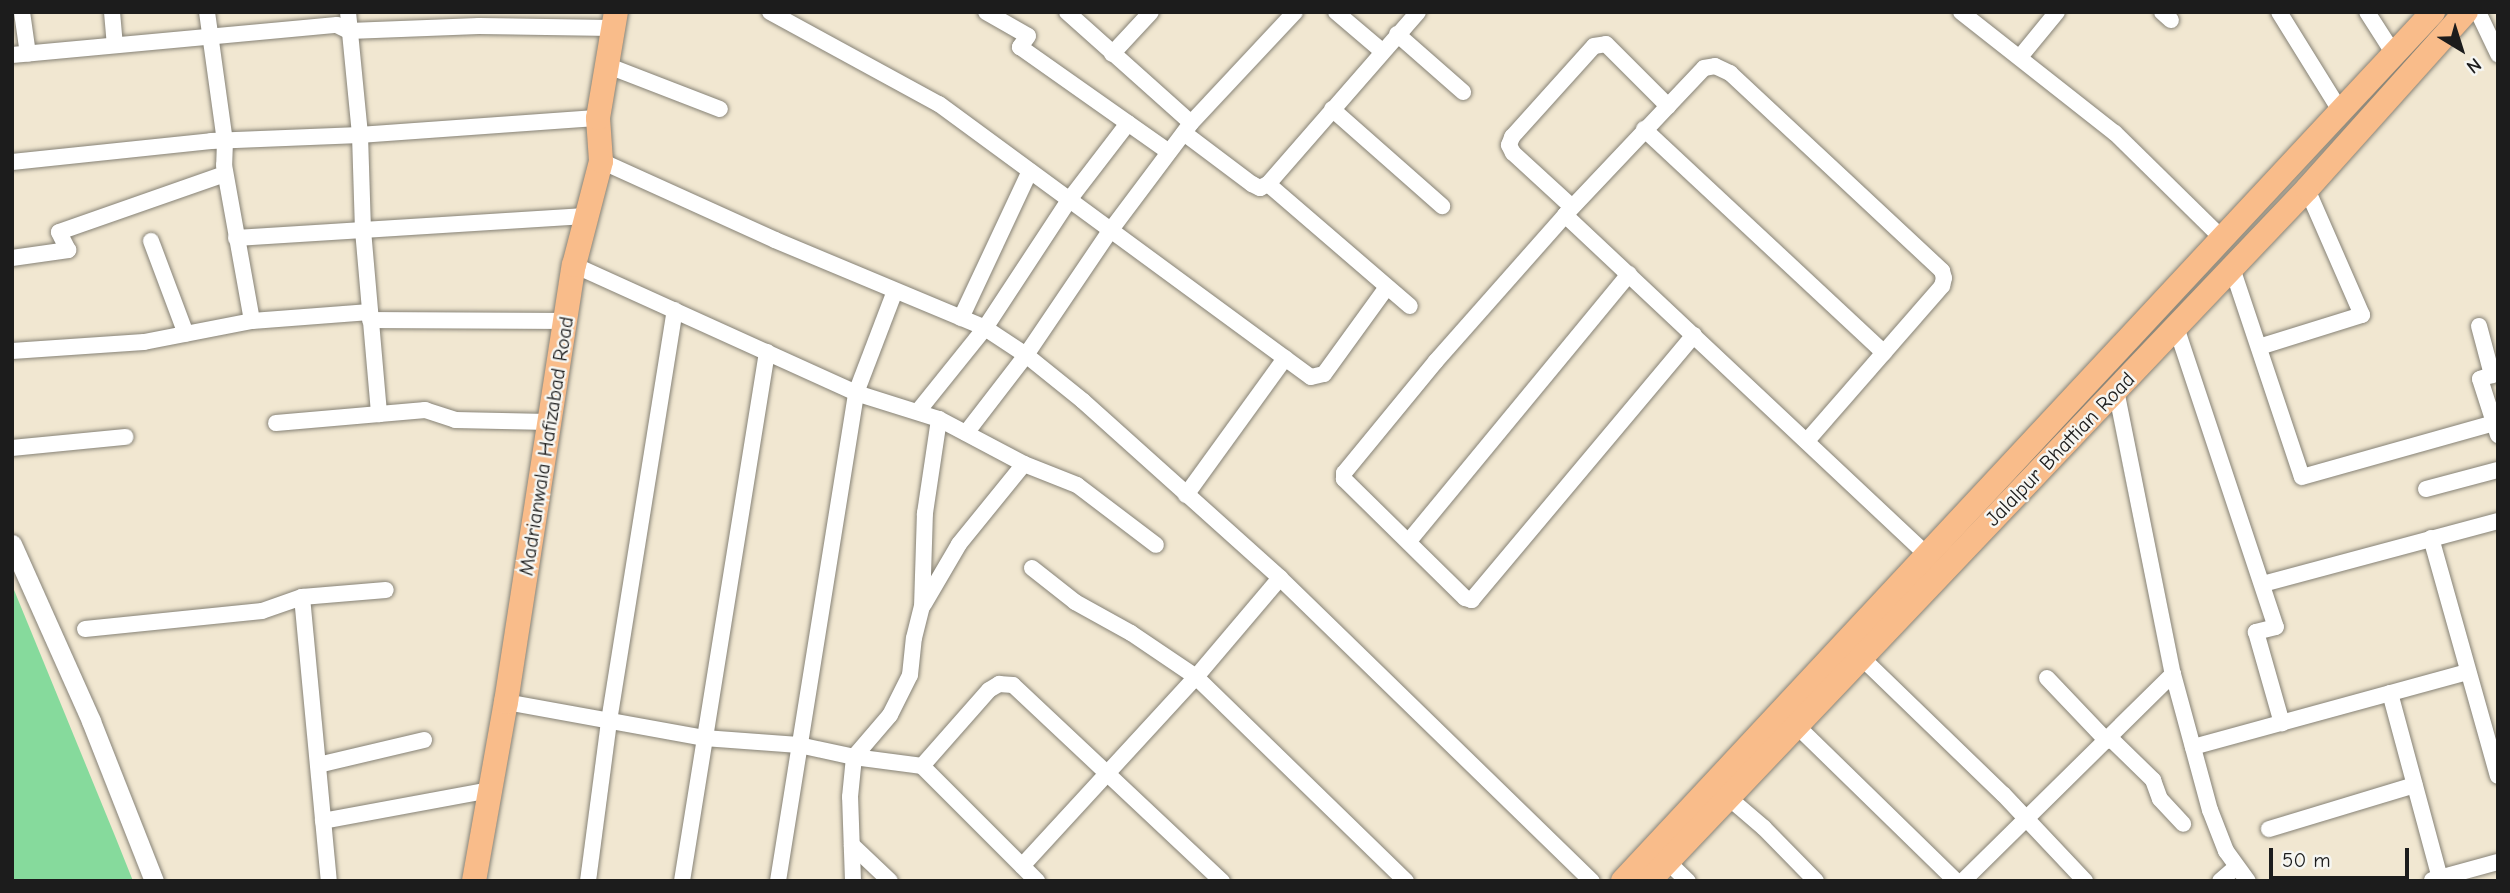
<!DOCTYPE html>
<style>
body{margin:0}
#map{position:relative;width:2510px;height:893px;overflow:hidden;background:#f1e7d1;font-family:"Comic Neue",sans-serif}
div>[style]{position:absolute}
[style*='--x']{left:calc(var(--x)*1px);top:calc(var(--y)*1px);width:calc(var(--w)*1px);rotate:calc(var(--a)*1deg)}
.green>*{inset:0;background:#86da9c}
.roads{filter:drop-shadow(0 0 2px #868276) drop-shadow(0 0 2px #868276)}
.minor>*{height:16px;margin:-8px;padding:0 8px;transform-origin:8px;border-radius:8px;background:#fff}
.tertiary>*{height:19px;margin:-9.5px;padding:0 9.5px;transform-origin:9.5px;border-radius:9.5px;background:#fff}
.primary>*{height:24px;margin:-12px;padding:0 12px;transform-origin:12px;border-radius:12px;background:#f9bc8a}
span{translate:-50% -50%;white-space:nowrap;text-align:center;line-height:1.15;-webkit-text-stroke:5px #f6f6f2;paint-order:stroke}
.street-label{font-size:21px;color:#1c1c1c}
.frame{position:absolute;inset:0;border:14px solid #1c1c1c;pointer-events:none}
.north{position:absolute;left:2426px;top:14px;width:70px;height:70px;-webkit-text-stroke:5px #f6f6f2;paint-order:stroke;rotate:142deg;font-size:19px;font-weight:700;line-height:28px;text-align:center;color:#1c1c1c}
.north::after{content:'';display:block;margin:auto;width:24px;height:32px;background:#1c1c1c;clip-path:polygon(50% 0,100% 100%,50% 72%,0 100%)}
.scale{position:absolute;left:2269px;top:848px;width:140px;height:32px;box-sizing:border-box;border:4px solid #1c1c1c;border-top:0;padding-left:9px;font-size:21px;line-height:24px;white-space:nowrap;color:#1c1c1c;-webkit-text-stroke:5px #f6f6f2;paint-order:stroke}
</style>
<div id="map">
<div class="green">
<i style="clip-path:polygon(12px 585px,115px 836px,133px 881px,12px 881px)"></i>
</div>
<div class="roads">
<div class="minor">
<i style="--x:22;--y:12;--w:42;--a:81.9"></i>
<i style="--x:112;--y:12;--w:33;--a:85"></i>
<i style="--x:207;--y:12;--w:130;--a:82.1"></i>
<i style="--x:225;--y:141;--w:24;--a:92"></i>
<i style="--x:224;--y:165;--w:158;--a:79.8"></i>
<i style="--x:348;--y:12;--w:124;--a:84.4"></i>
<i style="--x:360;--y:135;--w:95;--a:88.2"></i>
<i style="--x:363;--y:230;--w:185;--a:85"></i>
<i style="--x:770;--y:12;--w:192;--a:28.6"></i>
<i style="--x:939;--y:104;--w:461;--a:36.3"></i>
<i style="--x:1311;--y:377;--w:13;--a:-13"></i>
<i style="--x:1324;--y:374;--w:107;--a:-54.1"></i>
<i style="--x:986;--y:12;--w:48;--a:29.7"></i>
<i style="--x:1028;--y:36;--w:14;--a:126"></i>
<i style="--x:1020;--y:47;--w:182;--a:35.2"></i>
<i style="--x:1067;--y:12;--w:166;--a:41.8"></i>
<i style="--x:1336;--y:12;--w:60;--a:40.3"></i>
<i style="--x:1961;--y:12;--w:196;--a:38.2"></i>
<i style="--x:2115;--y:133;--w:151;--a:44.5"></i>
<i style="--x:2162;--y:12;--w:12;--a:42"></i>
<i style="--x:2279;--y:12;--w:118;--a:58.2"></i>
<i style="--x:2367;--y:12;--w:50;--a:57.3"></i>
<i style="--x:2478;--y:12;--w:47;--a:64.5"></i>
<i style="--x:1397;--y:34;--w:88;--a:41.3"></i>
<i style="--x:1112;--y:54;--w:57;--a:-47.1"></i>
<i style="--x:12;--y:55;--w:326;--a:-5.3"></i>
<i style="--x:337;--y:25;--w:13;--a:27"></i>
<i style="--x:349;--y:31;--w:130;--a:-2.2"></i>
<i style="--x:479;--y:26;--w:133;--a:0.9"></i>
<i style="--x:2020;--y:57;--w:58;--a:-50.6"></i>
<i style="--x:606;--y:65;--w:122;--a:21.1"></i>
<i style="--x:1332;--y:109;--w:147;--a:41.4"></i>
<i style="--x:1644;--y:129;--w:328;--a:43"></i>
<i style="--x:1184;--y:133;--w:85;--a:36.9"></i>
<i style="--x:1252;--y:184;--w:9;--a:27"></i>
<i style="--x:1260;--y:188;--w:9;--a:-27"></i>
<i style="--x:1268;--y:184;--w:228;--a:-48.9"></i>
<i style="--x:601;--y:161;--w:191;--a:24.4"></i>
<i style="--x:775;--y:240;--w:228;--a:22.7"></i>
<i style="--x:985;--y:328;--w:49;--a:33.4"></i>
<i style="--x:1026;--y:355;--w:73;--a:38.9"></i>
<i style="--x:1083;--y:401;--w:265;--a:41.9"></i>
<i style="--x:1280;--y:578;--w:435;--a:44.2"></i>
<i style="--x:12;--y:162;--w:200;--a:-6"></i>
<i style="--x:211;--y:141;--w:149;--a:-2.3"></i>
<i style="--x:360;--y:135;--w:239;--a:-4.1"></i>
<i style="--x:1268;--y:184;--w:187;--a:40.7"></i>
<i style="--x:1572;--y:207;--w:80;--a:-137.5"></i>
<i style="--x:1513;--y:153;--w:9;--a:-117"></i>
<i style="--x:1509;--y:145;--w:9;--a:-69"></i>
<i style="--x:1512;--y:137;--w:122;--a:-48"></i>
<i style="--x:1594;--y:46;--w:12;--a:-9"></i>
<i style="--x:1606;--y:44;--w:88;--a:45"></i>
<i style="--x:1565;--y:215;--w:498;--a:43.2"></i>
<i style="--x:236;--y:238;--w:350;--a:-3.6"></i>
<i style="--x:151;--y:241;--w:99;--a:69.4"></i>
<i style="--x:12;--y:258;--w:57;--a:-8.1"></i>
<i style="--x:68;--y:250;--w:20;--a:-117"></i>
<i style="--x:59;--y:232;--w:176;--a:-19.3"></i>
<i style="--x:574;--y:265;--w:310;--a:24.4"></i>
<i style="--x:856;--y:393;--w:87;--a:17.4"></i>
<i style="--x:939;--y:419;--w:96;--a:27.9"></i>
<i style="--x:1024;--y:464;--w:57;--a:21.6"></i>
<i style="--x:1077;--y:485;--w:99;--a:37.2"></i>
<i style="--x:2232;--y:268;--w:220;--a:71.5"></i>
<i style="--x:2302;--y:477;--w:199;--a:-15.7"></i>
<i style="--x:961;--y:318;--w:162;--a:-64.9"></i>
<i style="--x:370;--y:320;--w:195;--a:0.3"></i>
<i style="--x:2479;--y:326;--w:51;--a:75.1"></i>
<i style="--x:2176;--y:327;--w:316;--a:71.6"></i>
<i style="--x:2276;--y:627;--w:21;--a:166"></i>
<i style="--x:2256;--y:632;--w:95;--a:74.1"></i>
<i style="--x:1694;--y:335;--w:346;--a:130"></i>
<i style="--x:1472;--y:600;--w:7;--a:-164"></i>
<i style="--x:1465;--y:598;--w:170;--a:-135.5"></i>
<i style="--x:1344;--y:479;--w:6;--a:-90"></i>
<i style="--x:1344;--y:473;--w:145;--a:-50.6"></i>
<i style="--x:1436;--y:361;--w:195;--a:-48.5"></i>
<i style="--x:1565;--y:215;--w:202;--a:-46.6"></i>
<i style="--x:1704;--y:68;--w:11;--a:-10"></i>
<i style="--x:1715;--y:66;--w:17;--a:25"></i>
<i style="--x:1730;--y:73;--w:290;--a:43"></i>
<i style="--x:1942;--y:271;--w:7;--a:74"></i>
<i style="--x:1944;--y:278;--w:8;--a:104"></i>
<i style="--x:1942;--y:286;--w:206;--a:131.1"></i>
<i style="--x:2259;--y:347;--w:108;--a:-17.3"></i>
<i style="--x:2362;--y:315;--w:137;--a:-113.6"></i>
<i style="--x:12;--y:351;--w:132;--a:-3.9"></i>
<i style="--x:144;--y:342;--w:110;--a:-11"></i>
<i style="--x:252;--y:321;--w:118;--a:-4.4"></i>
<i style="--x:2498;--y:373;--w:19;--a:162"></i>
<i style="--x:2480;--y:379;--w:59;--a:72.2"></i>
<i style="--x:2116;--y:390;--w:290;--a:78.7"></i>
<i style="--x:2173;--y:674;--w:141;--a:74.8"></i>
<i style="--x:2210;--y:810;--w:44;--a:68.7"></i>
<i style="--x:2226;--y:851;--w:37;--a:54"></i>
<i style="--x:919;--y:410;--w:105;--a:-51.2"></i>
<i style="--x:985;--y:328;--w:153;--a:-56.7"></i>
<i style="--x:1069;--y:200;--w:97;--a:-52.5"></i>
<i style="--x:276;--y:423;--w:150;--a:-5"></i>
<i style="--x:425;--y:410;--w:32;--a:18"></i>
<i style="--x:455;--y:420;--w:94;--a:1.2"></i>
<i style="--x:966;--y:433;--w:98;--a:-52.4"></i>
<i style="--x:1026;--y:355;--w:150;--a:-55.9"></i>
<i style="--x:1110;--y:231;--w:135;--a:-53.1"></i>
<i style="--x:1191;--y:123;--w:152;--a:-46.9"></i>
<i style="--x:12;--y:448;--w:114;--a:-5.6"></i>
<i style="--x:2426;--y:489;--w:74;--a:-14.8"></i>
<i style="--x:1186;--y:495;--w:169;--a:-54.1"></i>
<i style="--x:2431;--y:538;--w:247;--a:74.3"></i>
<i style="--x:1409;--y:541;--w:346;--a:-50.5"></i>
<i style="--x:1032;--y:568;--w:55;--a:38.3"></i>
<i style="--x:1075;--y:602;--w:64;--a:29"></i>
<i style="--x:1131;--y:633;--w:78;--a:34.1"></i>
<i style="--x:1196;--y:677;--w:293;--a:44.2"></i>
<i style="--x:2263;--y:584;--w:243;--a:-15"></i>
<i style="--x:302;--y:597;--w:285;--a:84.6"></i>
<i style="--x:924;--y:604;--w:69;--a:-59.7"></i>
<i style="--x:959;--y:544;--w:103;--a:-50.9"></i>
<i style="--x:85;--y:629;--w:178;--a:-5.8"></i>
<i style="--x:262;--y:611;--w:42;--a:-19.3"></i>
<i style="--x:302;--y:597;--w:84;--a:-4.8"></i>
<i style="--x:1862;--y:658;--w:196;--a:44"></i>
<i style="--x:2003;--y:794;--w:120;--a:46.7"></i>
<i style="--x:2047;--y:678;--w:87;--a:46.4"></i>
<i style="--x:2390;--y:693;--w:192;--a:74.9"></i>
<i style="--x:506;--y:702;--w:201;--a:10.3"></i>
<i style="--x:704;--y:738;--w:95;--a:4.2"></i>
<i style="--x:799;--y:745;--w:56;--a:12.3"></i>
<i style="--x:854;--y:757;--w:69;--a:7.5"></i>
<i style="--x:922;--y:766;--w:163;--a:45"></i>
<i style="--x:1798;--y:727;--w:221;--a:44.3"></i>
<i style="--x:2109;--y:737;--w:62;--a:44.3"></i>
<i style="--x:2153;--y:780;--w:20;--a:70"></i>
<i style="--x:2160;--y:799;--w:34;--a:47"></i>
<i style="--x:2193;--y:747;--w:285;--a:-15.3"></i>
<i style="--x:318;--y:765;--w:109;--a:-13.3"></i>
<i style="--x:922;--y:766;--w:101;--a:-48.6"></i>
<i style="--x:989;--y:690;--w:12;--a:-31"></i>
<i style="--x:999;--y:684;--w:14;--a:4"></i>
<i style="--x:1013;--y:685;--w:287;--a:43.2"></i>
<i style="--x:1729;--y:798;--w:46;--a:40.6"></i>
<i style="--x:1764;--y:828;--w:74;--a:45.5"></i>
<i style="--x:323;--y:821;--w:171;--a:-10.5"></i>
<i style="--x:2269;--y:829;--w:152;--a:-16.8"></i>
<i style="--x:852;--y:845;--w:52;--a:43.5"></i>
<i style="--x:1667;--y:861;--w:29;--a:44"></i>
<i style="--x:1022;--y:866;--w:257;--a:-47.4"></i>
<i style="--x:1196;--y:677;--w:130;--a:-49.7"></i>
<i style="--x:2432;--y:880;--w:68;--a:-15.3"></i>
<i style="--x:588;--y:881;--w:161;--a:-82.5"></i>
<i style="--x:609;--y:721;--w:416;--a:-80.9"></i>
<i style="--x:682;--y:881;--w:536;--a:-80.87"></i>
<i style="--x:778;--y:881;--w:494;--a:-80.9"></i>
<i style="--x:856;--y:393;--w:109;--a:-69.1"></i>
<i style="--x:853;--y:881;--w:84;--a:-92"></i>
<i style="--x:850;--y:797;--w:40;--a:-84.3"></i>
<i style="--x:854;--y:757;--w:55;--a:-49.4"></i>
<i style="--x:890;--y:715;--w:45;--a:-63.4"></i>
<i style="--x:910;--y:675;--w:37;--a:-84"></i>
<i style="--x:914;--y:638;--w:32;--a:-76"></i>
<i style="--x:922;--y:607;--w:94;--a:-88.2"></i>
<i style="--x:925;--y:513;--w:95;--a:-81.5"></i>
<i style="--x:1963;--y:881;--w:295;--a:-44.6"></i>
<i style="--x:2220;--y:881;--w:21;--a:-41"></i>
</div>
<div class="tertiary">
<i style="--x:12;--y:544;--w:194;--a:65.9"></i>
<i style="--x:91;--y:721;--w:172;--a:68.5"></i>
</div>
<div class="primary">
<i style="--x:474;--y:881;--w:182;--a:-79.9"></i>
<i style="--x:506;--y:702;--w:442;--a:-81.2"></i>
<i style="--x:574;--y:265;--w:107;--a:-75.4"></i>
<i style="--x:601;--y:161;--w:43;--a:-94"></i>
<i style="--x:598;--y:118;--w:108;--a:-80.4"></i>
<i style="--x:1623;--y:881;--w:1188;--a:-47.01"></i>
<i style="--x:1649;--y:881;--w:955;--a:-46.44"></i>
<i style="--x:2307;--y:189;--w:238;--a:-48.1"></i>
</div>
</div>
<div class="street-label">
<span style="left:546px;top:446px;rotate:-81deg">Madrianwala Hafizabad Road</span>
<span style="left:2060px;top:449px;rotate:-46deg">Jalalpur Bhattian Road</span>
</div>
<div class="frame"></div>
<div class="north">N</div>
<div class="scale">50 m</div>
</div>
